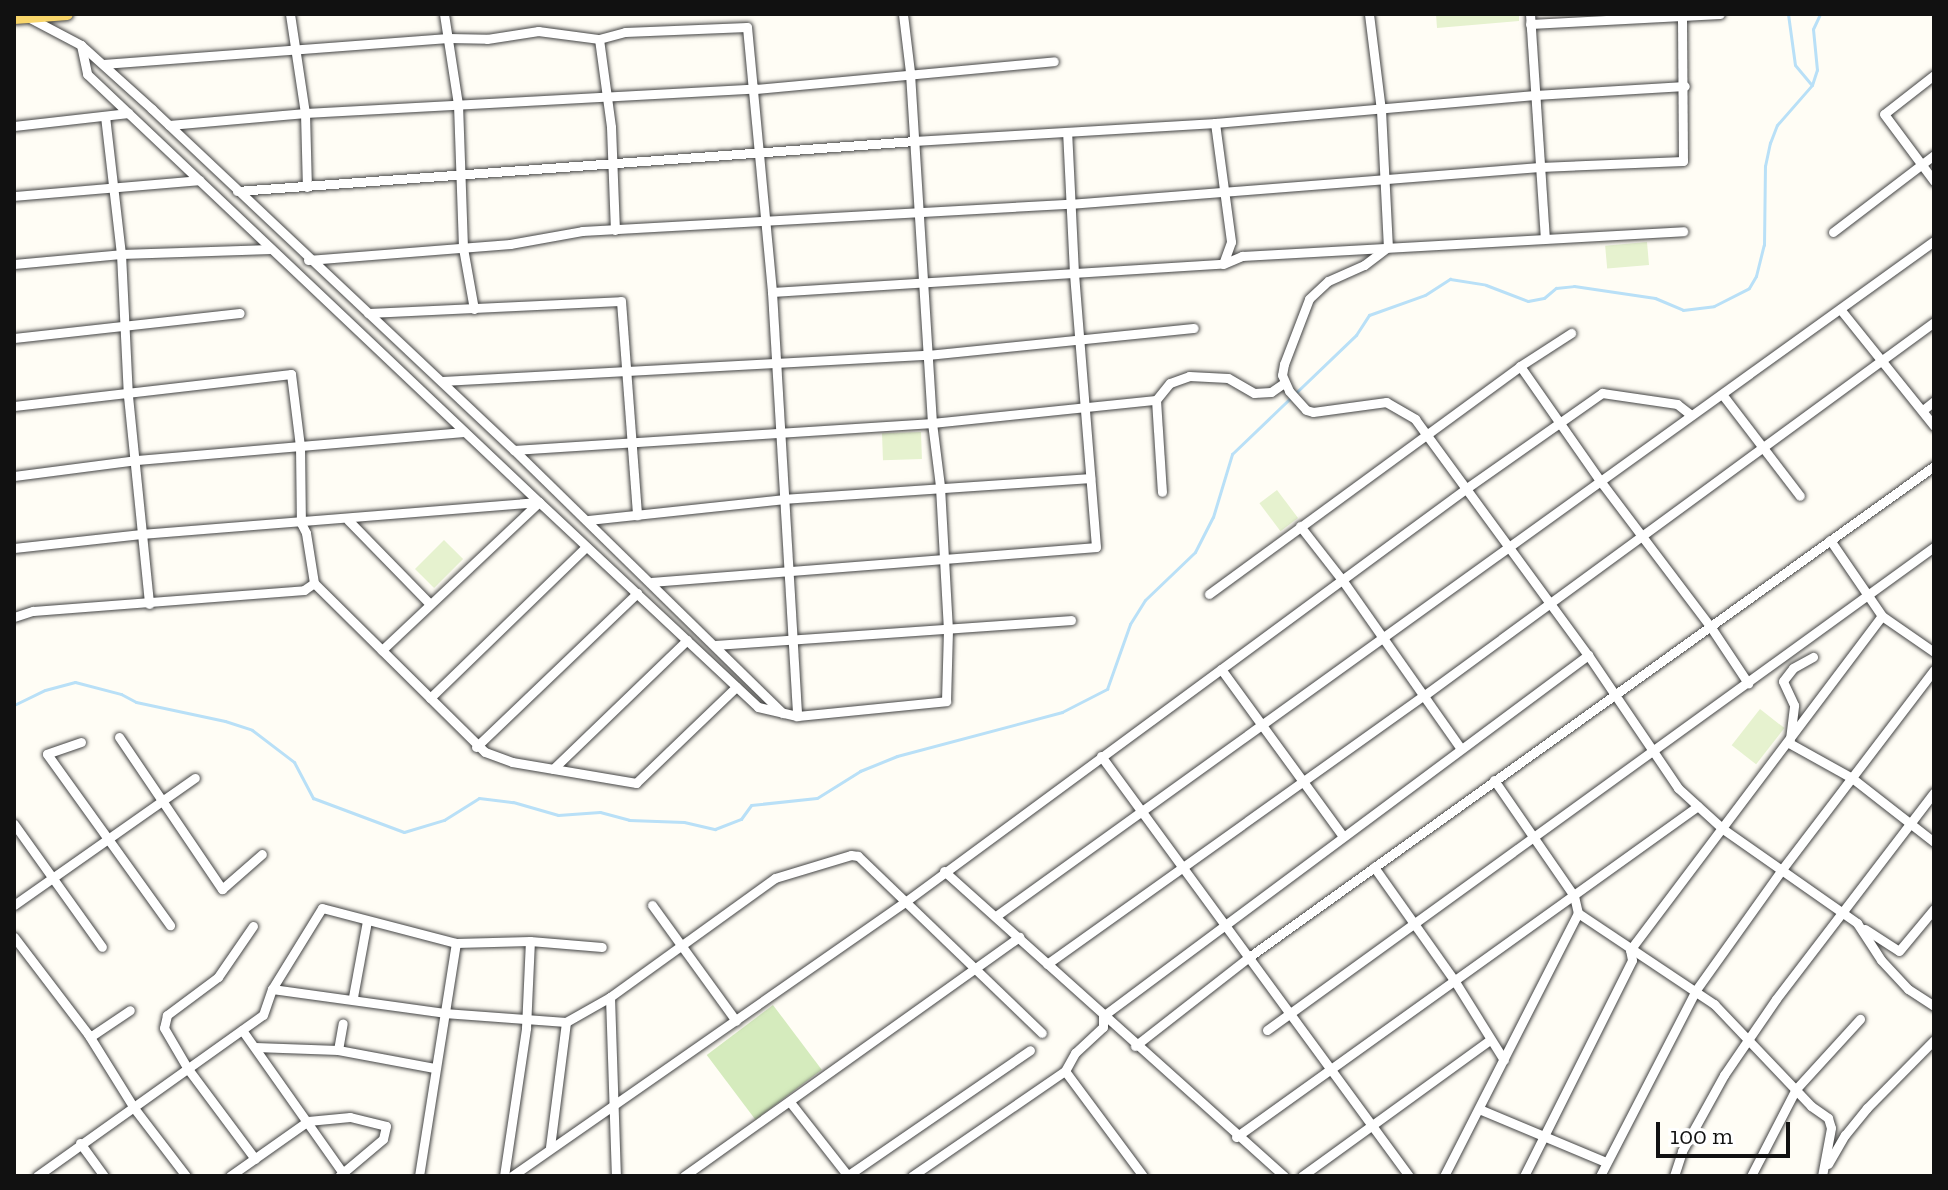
<!DOCTYPE html>
<style>
body{margin:0}
#map{position:relative;width:1948px;height:1190px;overflow:hidden;background:#fffdf5;font-family:"Zilla Slab",serif}
div>[style]{position:absolute}
[style*='--x']{left:calc(var(--x)*1px);top:calc(var(--y)*1px);width:calc(var(--w)*1px);rotate:calc(var(--a)*1deg)}
.green>*{inset:0;background:#d5ebbd;transform-origin:0 0}
.pitch>*{inset:0;background:#e6f2cf;transform-origin:0 0}
.stream>*{height:3px;margin:-1.5px;padding:0 1.5px;transform-origin:1.5px;border-radius:1.5px;background:#b9e0f7}
.roads{filter:drop-shadow(0 0 2px #444) drop-shadow(0 0 2px #444)}
.minor>*{height:9px;margin:-4.5px;padding:0 4.5px;transform-origin:4.5px;border-radius:4.5px;background:#fff}
.major>*{height:11px;margin:-5.5px;padding:0 5.5px;transform-origin:5.5px;border-radius:5.5px;background:#f9d66b}
span{translate:-50% -50%;white-space:nowrap;text-align:center;line-height:1.15;-webkit-text-stroke:8px #fff;paint-order:stroke}
.frame{position:absolute;inset:0;border:16px solid #111;pointer-events:none}
.scale{position:absolute;left:1656px;top:1122px;width:134px;height:36px;box-sizing:border-box;border:4px solid #111;border-top:0;padding-left:10px;font-size:24px;line-height:28px;white-space:nowrap;color:#111;-webkit-text-stroke:6px #fff;paint-order:stroke}
</style>
<div id="map">
<div class="green">
<i style="left:773px;top:1005px;width:81px;height:83px;rotate:53deg"></i>
</div>
<div class="pitch">
<i style="clip-path:polygon(1436px 14px,1519px 14px,1519px 21px,1437px 28px)"></i>
<i style="left:1647px;top:242px;width:23px;height:42px;rotate:85deg"></i>
<i style="left:921px;top:432px;width:27px;height:39px;rotate:88deg"></i>
<i style="left:1277px;top:490px;width:35px;height:22px;rotate:53deg"></i>
<i style="left:444px;top:540px;width:27px;height:41px;rotate:45deg"></i>
<i style="left:1760px;top:709px;width:31px;height:46px;rotate:38deg"></i>
</div>
<div class="stream">
<i style="--x:1788;--y:14;--w:51;--a:82.2"></i>
<i style="--x:1795;--y:65;--w:26;--a:50"></i>
<i style="--x:14;--y:705;--w:34;--a:-26"></i>
<i style="--x:45;--y:690;--w:31;--a:-15"></i>
<i style="--x:75;--y:682;--w:48;--a:14.6"></i>
<i style="--x:121;--y:694;--w:17;--a:28"></i>
<i style="--x:136;--y:702;--w:91;--a:12.1"></i>
<i style="--x:225;--y:721;--w:28;--a:18"></i>
<i style="--x:252;--y:730;--w:53;--a:37.3"></i>
<i style="--x:294;--y:762;--w:41;--a:62.2"></i>
<i style="--x:313;--y:798;--w:97;--a:20.5"></i>
<i style="--x:404;--y:832;--w:42;--a:-16.7"></i>
<i style="--x:444;--y:820;--w:41;--a:-32.2"></i>
<i style="--x:479;--y:798;--w:34;--a:7"></i>
<i style="--x:513;--y:802;--w:47;--a:16.1"></i>
<i style="--x:558;--y:815;--w:42;--a:-4.1"></i>
<i style="--x:600;--y:812;--w:30;--a:15"></i>
<i style="--x:629;--y:820;--w:55;--a:2.1"></i>
<i style="--x:684;--y:822;--w:32;--a:13"></i>
<i style="--x:715;--y:829;--w:28;--a:-21"></i>
<i style="--x:741;--y:819;--w:17;--a:-54"></i>
<i style="--x:751;--y:805;--w:66;--a:-6.1"></i>
<i style="--x:817;--y:798;--w:51;--a:-32.1"></i>
<i style="--x:860;--y:771;--w:40;--a:-22"></i>
<i style="--x:897;--y:756;--w:171;--a:-14.9"></i>
<i style="--x:1062;--y:712;--w:51;--a:-27.1"></i>
<i style="--x:1107;--y:689;--w:69;--a:-70.5"></i>
<i style="--x:1130;--y:624;--w:28;--a:-58"></i>
<i style="--x:1145;--y:600;--w:69;--a:-43.8"></i>
<i style="--x:1195;--y:552;--w:39;--a:-63"></i>
<i style="--x:1213;--y:517;--w:66;--a:-73.2"></i>
<i style="--x:1232;--y:454;--w:172;--a:-43.8"></i>
<i style="--x:1356;--y:335;--w:24;--a:-57"></i>
<i style="--x:1369;--y:315;--w:59;--a:-19.7"></i>
<i style="--x:1425;--y:295;--w:30;--a:-33"></i>
<i style="--x:1450;--y:279;--w:36;--a:9"></i>
<i style="--x:1486;--y:285;--w:45;--a:20.9"></i>
<i style="--x:1528;--y:301;--w:16;--a:-11"></i>
<i style="--x:1544;--y:298;--w:16;--a:-40"></i>
<i style="--x:1556;--y:288;--w:18;--a:-6"></i>
<i style="--x:1574;--y:286;--w:82;--a:8.4"></i>
<i style="--x:1655;--y:298;--w:30;--a:23"></i>
<i style="--x:1683;--y:310;--w:31;--a:-7"></i>
<i style="--x:1714;--y:306;--w:39;--a:-27"></i>
<i style="--x:1749;--y:288;--w:14;--a:-60"></i>
<i style="--x:1756;--y:276;--w:32;--a:-76"></i>
<i style="--x:1764;--y:245;--w:79;--a:-89.3"></i>
<i style="--x:1765;--y:166;--w:24;--a:-78"></i>
<i style="--x:1770;--y:143;--w:19;--a:-69"></i>
<i style="--x:1777;--y:125;--w:53;--a:-48.8"></i>
<i style="--x:1812;--y:85;--w:16;--a:-72"></i>
<i style="--x:1817;--y:70;--w:41;--a:-95.6"></i>
<i style="--x:1813;--y:29;--w:17;--a:-65"></i>
</div>
<div class="roads">
<div class="minor">
<i style="--x:290;--y:14;--w:100;--a:81.4"></i>
<i style="--x:305;--y:113;--w:74;--a:88.5"></i>
<i style="--x:444;--y:14;--w:91;--a:81.2"></i>
<i style="--x:458;--y:104;--w:144;--a:88"></i>
<i style="--x:463;--y:248;--w:62;--a:79.8"></i>
<i style="--x:1369;--y:14;--w:97;--a:82.9"></i>
<i style="--x:1381;--y:110;--w:137;--a:87.1"></i>
<i style="--x:1388;--y:247;--w:30;--a:143"></i>
<i style="--x:1364;--y:265;--w:39;--a:156"></i>
<i style="--x:1328;--y:281;--w:26;--a:137"></i>
<i style="--x:1309;--y:299;--w:70;--a:111"></i>
<i style="--x:1284;--y:364;--w:11;--a:100"></i>
<i style="--x:1282;--y:375;--w:17;--a:66"></i>
<i style="--x:1289;--y:391;--w:25;--a:48"></i>
<i style="--x:1306;--y:410;--w:7;--a:16"></i>
<i style="--x:1313;--y:412;--w:74;--a:-7.8"></i>
<i style="--x:1386;--y:402;--w:34;--a:30"></i>
<i style="--x:1415;--y:419;--w:293;--a:53.8"></i>
<i style="--x:1588;--y:655;--w:161;--a:55.9"></i>
<i style="--x:1678;--y:788;--w:61;--a:42.3"></i>
<i style="--x:1723;--y:829;--w:164;--a:35"></i>
<i style="--x:1857;--y:923;--w:44;--a:57"></i>
<i style="--x:1881;--y:960;--w:40;--a:47"></i>
<i style="--x:1908;--y:989;--w:31;--a:33"></i>
<i style="--x:1530;--y:14;--w:225;--a:86.2"></i>
<i style="--x:28;--y:17;--w:60;--a:27.8"></i>
<i style="--x:81;--y:45;--w:96;--a:42"></i>
<i style="--x:152;--y:109;--w:497;--a:43.3"></i>
<i style="--x:514;--y:450;--w:376;--a:44.4"></i>
<i style="--x:1530;--y:24;--w:190;--a:-3"></i>
<i style="--x:599;--y:39;--w:89;--a:82.2"></i>
<i style="--x:611;--y:127;--w:103;--a:87.8"></i>
<i style="--x:81;--y:45;--w:30;--a:78"></i>
<i style="--x:87;--y:74;--w:622;--a:43.44"></i>
<i style="--x:539;--y:502;--w:216;--a:136.7"></i>
<i style="--x:103;--y:64;--w:346;--a:-4.3"></i>
<i style="--x:448;--y:38;--w:39;--a:1"></i>
<i style="--x:487;--y:39;--w:52;--a:-8.9"></i>
<i style="--x:538;--y:31;--w:62;--a:7.5"></i>
<i style="--x:599;--y:39;--w:27;--a:-15"></i>
<i style="--x:625;--y:32;--w:122;--a:-2.3"></i>
<i style="--x:747;--y:27;--w:266;--a:84.6"></i>
<i style="--x:772;--y:292;--w:425;--a:86.6"></i>
<i style="--x:1934;--y:75;--w:63;--a:142"></i>
<i style="--x:1884;--y:114;--w:84;--a:53.3"></i>
<i style="--x:105;--y:116;--w:139;--a:83.4"></i>
<i style="--x:121;--y:254;--w:142;--a:87.2"></i>
<i style="--x:128;--y:396;--w:209;--a:84.2"></i>
<i style="--x:1215;--y:123;--w:120;--a:82.3"></i>
<i style="--x:1231;--y:242;--w:20;--a:110"></i>
<i style="--x:169;--y:125;--w:137;--a:-5"></i>
<i style="--x:305;--y:113;--w:451;--a:-3.1"></i>
<i style="--x:755;--y:89;--w:300;--a:-5.3"></i>
<i style="--x:14;--y:126;--w:115;--a:-6.5"></i>
<i style="--x:237;--y:191;--w:679;--a:-4.22"></i>
<i style="--x:914;--y:141;--w:302;--a:-3.4"></i>
<i style="--x:1215;--y:123;--w:321;--a:-5"></i>
<i style="--x:1535;--y:95;--w:150;--a:-3.4"></i>
<i style="--x:14;--y:196;--w:186;--a:-4.9"></i>
<i style="--x:1833;--y:232;--w:127;--a:-37.3"></i>
<i style="--x:308;--y:260;--w:203;--a:-4.5"></i>
<i style="--x:510;--y:244;--w:73;--a:-10.2"></i>
<i style="--x:582;--y:231;--w:488;--a:-3.2"></i>
<i style="--x:1069;--y:204;--w:472;--a:-4.5"></i>
<i style="--x:1540;--y:167;--w:143;--a:-2.4"></i>
<i style="--x:1683;--y:161;--w:147;--a:-90.4"></i>
<i style="--x:14;--y:264;--w:107;--a:-5.3"></i>
<i style="--x:121;--y:254;--w:150;--a:-1.9"></i>
<i style="--x:772;--y:292;--w:452;--a:-3.6"></i>
<i style="--x:1223;--y:264;--w:21;--a:-23"></i>
<i style="--x:1242;--y:256;--w:442;--a:-3.2"></i>
<i style="--x:1840;--y:309;--w:150;--a:51.2"></i>
<i style="--x:368;--y:313;--w:253;--a:-2.7"></i>
<i style="--x:621;--y:301;--w:215;--a:85.7"></i>
<i style="--x:14;--y:338;--w:227;--a:-6.3"></i>
<i style="--x:1520;--y:366;--w:141;--a:55.1"></i>
<i style="--x:1601;--y:482;--w:181;--a:52.9"></i>
<i style="--x:1710;--y:626;--w:69;--a:56.3"></i>
<i style="--x:442;--y:381;--w:486;--a:-3.1"></i>
<i style="--x:927;--y:355;--w:268;--a:-5.8"></i>
<i style="--x:1722;--y:394;--w:128;--a:52.6"></i>
<i style="--x:1156;--y:400;--w:92;--a:86.3"></i>
<i style="--x:14;--y:406;--w:279;--a:-6.6"></i>
<i style="--x:291;--y:374;--w:73;--a:82.9"></i>
<i style="--x:300;--y:446;--w:77;--a:89.3"></i>
<i style="--x:301;--y:523;--w:11;--a:63"></i>
<i style="--x:306;--y:533;--w:51;--a:80.9"></i>
<i style="--x:314;--y:583;--w:240;--a:44.7"></i>
<i style="--x:485;--y:752;--w:29;--a:20"></i>
<i style="--x:512;--y:762;--w:126;--a:9.6"></i>
<i style="--x:636;--y:783;--w:139;--a:-43.8"></i>
<i style="--x:1923;--y:410;--w:14;--a:-39"></i>
<i style="--x:514;--y:450;--w:419;--a:-3.7"></i>
<i style="--x:932;--y:423;--w:225;--a:-5.9"></i>
<i style="--x:1156;--y:400;--w:22;--a:-51"></i>
<i style="--x:1170;--y:383;--w:20;--a:-20"></i>
<i style="--x:1189;--y:376;--w:39;--a:3"></i>
<i style="--x:1228;--y:378;--w:30;--a:30"></i>
<i style="--x:1254;--y:393;--w:17;--a:-3"></i>
<i style="--x:1271;--y:392;--w:16;--a:-35"></i>
<i style="--x:14;--y:476;--w:124;--a:-7.4"></i>
<i style="--x:137;--y:460;--w:328;--a:-4.9"></i>
<i style="--x:348;--y:520;--w:117;--a:45.7"></i>
<i style="--x:588;--y:520;--w:196;--a:-6.1"></i>
<i style="--x:783;--y:499;--w:308;--a:-3.9"></i>
<i style="--x:1300;--y:526;--w:70;--a:52"></i>
<i style="--x:1343;--y:581;--w:205;--a:54.9"></i>
<i style="--x:1830;--y:540;--w:92;--a:55.6"></i>
<i style="--x:1882;--y:616;--w:63;--a:34.7"></i>
<i style="--x:14;--y:548;--w:128;--a:-6.3"></i>
<i style="--x:141;--y:534;--w:399;--a:-4.6"></i>
<i style="--x:539;--y:502;--w:300;--a:43.1"></i>
<i style="--x:758;--y:707;--w:40;--a:13"></i>
<i style="--x:797;--y:716;--w:150;--a:-5.7"></i>
<i style="--x:946;--y:701;--w:71;--a:-88.4"></i>
<i style="--x:948;--y:630;--w:144;--a:-93.2"></i>
<i style="--x:940;--y:486;--w:64;--a:-97.2"></i>
<i style="--x:932;--y:423;--w:352;--a:-93.6"></i>
<i style="--x:910;--y:72;--w:58;--a:-96.9"></i>
<i style="--x:652;--y:582;--w:445;--a:-4.5"></i>
<i style="--x:1096;--y:547;--w:275;--a:-94.6"></i>
<i style="--x:1074;--y:273;--w:141;--a:-92.8"></i>
<i style="--x:1209;--y:594;--w:386;--a:-36.2"></i>
<i style="--x:1520;--y:366;--w:61;--a:-32.9"></i>
<i style="--x:14;--y:617;--w:20;--a:-18"></i>
<i style="--x:33;--y:611;--w:272;--a:-4.4"></i>
<i style="--x:304;--y:590;--w:12;--a:-35"></i>
<i style="--x:716;--y:645;--w:356;--a:-4"></i>
<i style="--x:1221;--y:669;--w:207;--a:53.9"></i>
<i style="--x:430;--y:698;--w:217;--a:-44.1"></i>
<i style="--x:119;--y:737;--w:184;--a:55.9"></i>
<i style="--x:222;--y:889;--w:53;--a:-41.2"></i>
<i style="--x:1790;--y:739;--w:34;--a:-83"></i>
<i style="--x:1794;--y:705;--w:26;--a:-115"></i>
<i style="--x:1783;--y:681;--w:16;--a:-52"></i>
<i style="--x:1793;--y:668;--w:23;--a:-29"></i>
<i style="--x:81;--y:742;--w:36;--a:161"></i>
<i style="--x:47;--y:754;--w:211;--a:54.3"></i>
<i style="--x:1789;--y:743;--w:72;--a:29.1"></i>
<i style="--x:1852;--y:778;--w:104;--a:38"></i>
<i style="--x:476;--y:747;--w:223;--a:-43.7"></i>
<i style="--x:1101;--y:756;--w:521;--a:53.75"></i>
<i style="--x:553;--y:769;--w:186;--a:-43.9"></i>
<i style="--x:1494;--y:780;--w:141;--a:55.4"></i>
<i style="--x:1574;--y:896;--w:17;--a:77"></i>
<i style="--x:1578;--y:913;--w:164;--a:33.8"></i>
<i style="--x:1714;--y:1004;--w:141;--a:46.4"></i>
<i style="--x:1811;--y:1106;--w:21;--a:35"></i>
<i style="--x:1828;--y:1118;--w:10;--a:73"></i>
<i style="--x:1831;--y:1128;--w:49;--a:100.6"></i>
<i style="--x:14;--y:824;--w:151;--a:54.4"></i>
<i style="--x:1374;--y:867;--w:138;--a:54.7"></i>
<i style="--x:1454;--y:980;--w:94;--a:58"></i>
<i style="--x:944;--y:871;--w:457;--a:41.9"></i>
<i style="--x:14;--y:905;--w:221;--a:-35.1"></i>
<i style="--x:652;--y:905;--w:143;--a:54.1"></i>
<i style="--x:996;--y:916;--w:1156;--a:-35.74"></i>
<i style="--x:253;--y:926;--w:62;--a:124.5"></i>
<i style="--x:218;--y:977;--w:64;--a:143.3"></i>
<i style="--x:167;--y:1015;--w:13;--a:103"></i>
<i style="--x:164;--y:1028;--w:48;--a:59.7"></i>
<i style="--x:188;--y:1069;--w:112;--a:53.3"></i>
<i style="--x:1865;--y:929;--w:40;--a:32.9"></i>
<i style="--x:1899;--y:951;--w:55;--a:-50.2"></i>
<i style="--x:14;--y:937;--w:122;--a:52.7"></i>
<i style="--x:88;--y:1034;--w:87;--a:58.1"></i>
<i style="--x:134;--y:1108;--w:86;--a:52.6"></i>
<i style="--x:1047;--y:964;--w:460;--a:-35.5"></i>
<i style="--x:1422;--y:697;--w:635;--a:-36.22"></i>
<i style="--x:272;--y:989;--w:174;--a:7.9"></i>
<i style="--x:444;--y:1013;--w:122;--a:4.2"></i>
<i style="--x:566;--y:1022;--w:51;--a:-29.6"></i>
<i style="--x:610;--y:997;--w:203;--a:-35.8"></i>
<i style="--x:775;--y:878;--w:79;--a:-16.8"></i>
<i style="--x:851;--y:855;--w:7;--a:8"></i>
<i style="--x:858;--y:856;--w:255;--a:43.9"></i>
<i style="--x:353;--y:997;--w:77;--a:-79.6"></i>
<i style="--x:610;--y:997;--w:179;--a:88.1"></i>
<i style="--x:242;--y:1030;--w:179;--a:54.8"></i>
<i style="--x:1267;--y:1030;--w:824;--a:-35.91"></i>
<i style="--x:90;--y:1037;--w:48;--a:-34"></i>
<i style="--x:1135;--y:1046;--w:145;--a:-38"></i>
<i style="--x:1249;--y:957;--w:843;--a:-35.63"></i>
<i style="--x:255;--y:1047;--w:83;--a:2.1"></i>
<i style="--x:338;--y:1050;--w:98;--a:10.6"></i>
<i style="--x:338;--y:1050;--w:27;--a:-80"></i>
<i style="--x:1065;--y:1071;--w:131;--a:53.4"></i>
<i style="--x:790;--y:1102;--w:94;--a:51.9"></i>
<i style="--x:1479;--y:1109;--w:138;--a:22.7"></i>
<i style="--x:1236;--y:1137;--w:568;--a:-35.62"></i>
<i style="--x:80;--y:1143;--w:41;--a:54"></i>
<i style="--x:550;--y:1147;--w:126;--a:-82.7"></i>
<i style="--x:1828;--y:1164;--w:34;--a:-60"></i>
<i style="--x:1845;--y:1135;--w:35;--a:-51"></i>
<i style="--x:1867;--y:1108;--w:95;--a:-45.4"></i>
<i style="--x:37;--y:1176;--w:277;--a:-35.5"></i>
<i style="--x:263;--y:1015;--w:28;--a:-71"></i>
<i style="--x:272;--y:989;--w:95;--a:-58.3"></i>
<i style="--x:322;--y:908;--w:138;--a:14.6"></i>
<i style="--x:456;--y:943;--w:74;--a:-1.5"></i>
<i style="--x:530;--y:941;--w:72;--a:4.8"></i>
<i style="--x:230;--y:1176;--w:95;--a:-35.2"></i>
<i style="--x:308;--y:1121;--w:42;--a:-5.4"></i>
<i style="--x:350;--y:1117;--w:37;--a:14"></i>
<i style="--x:386;--y:1126;--w:13;--a:103"></i>
<i style="--x:383;--y:1139;--w:57;--a:139.9"></i>
<i style="--x:419;--y:1176;--w:236;--a:-81"></i>
<i style="--x:504;--y:1176;--w:150;--a:-81.5"></i>
<i style="--x:526;--y:1028;--w:87;--a:-87.4"></i>
<i style="--x:512;--y:1176;--w:479;--a:-34.9"></i>
<i style="--x:905;--y:902;--w:694;--a:-36.39"></i>
<i style="--x:1464;--y:490;--w:169;--a:-35.1"></i>
<i style="--x:1602;--y:393;--w:76;--a:8.3"></i>
<i style="--x:1677;--y:404;--w:18;--a:38"></i>
<i style="--x:684;--y:1176;--w:412;--a:-35.5"></i>
<i style="--x:847;--y:1176;--w:222;--a:-34.5"></i>
<i style="--x:912;--y:1176;--w:186;--a:-34.5"></i>
<i style="--x:1065;--y:1071;--w:21;--a:-61"></i>
<i style="--x:1075;--y:1053;--w:38;--a:-43"></i>
<i style="--x:1103;--y:1027;--w:11;--a:-90"></i>
<i style="--x:1103;--y:1016;--w:605;--a:-36.66"></i>
<i style="--x:1302;--y:1176;--w:232;--a:-35.9"></i>
<i style="--x:1444;--y:1176;--w:295;--a:-63"></i>
<i style="--x:1524;--y:1176;--w:241;--a:-63.4"></i>
<i style="--x:1632;--y:960;--w:10;--a:-101"></i>
<i style="--x:1630;--y:950;--w:418;--a:-53"></i>
<i style="--x:1600;--y:1176;--w:209;--a:-62.7"></i>
<i style="--x:1696;--y:990;--w:150;--a:-54.5"></i>
<i style="--x:1783;--y:868;--w:249;--a:-52.7"></i>
<i style="--x:1674;--y:1176;--w:26;--a:-72"></i>
<i style="--x:1682;--y:1151;--w:87;--a:-61.1"></i>
<i style="--x:1724;--y:1075;--w:92;--a:-55.6"></i>
<i style="--x:1776;--y:999;--w:260;--a:-52.6"></i>
<i style="--x:1751;--y:1176;--w:98;--a:-62.7"></i>
<i style="--x:1796;--y:1089;--w:95;--a:-47.6"></i>
</div>
<div class="major">
<i style="--x:14;--y:18;--w:53;--a:-4.3"></i>
</div>
</div>
<div class="frame"></div>
<div class="scale">100 m</div>
</div>
